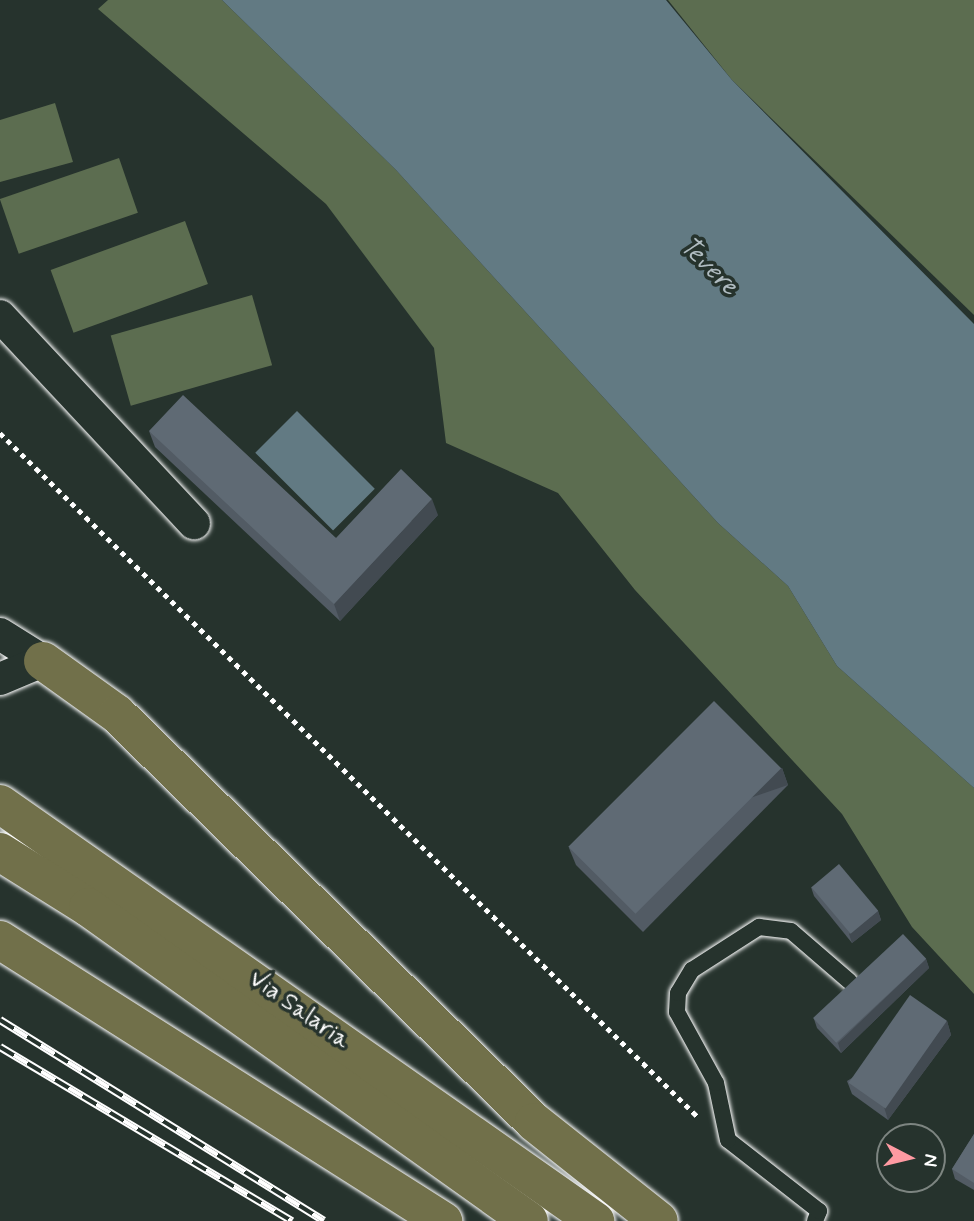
<!DOCTYPE html>
<style>
body{margin:0}
#map{position:relative;width:974px;height:1221px;overflow:hidden;background:#26332d;font-family:Mynerve,sans-serif}
div>[style]{position:absolute}
[style*='--x']{left:calc(var(--x)*1px);top:calc(var(--y)*1px);width:calc(var(--w)*1px);rotate:calc(var(--a)*1deg)}
.green>*{inset:0;background:#5c6d50;transform-origin:0 0}
.water>*{inset:0;background:#627a83;transform-origin:0 0}
.path>*{height:4.5px;margin-top:-2.25px;transform-origin:0;background:repeating-linear-gradient(90deg,#fff 0 5px,transparent 0 10px)}
.roads{filter:drop-shadow(0 0 2px #fff) drop-shadow(0 0 2px #fff)}
.service>*{height:16px;margin:-8px;padding:0 8px;transform-origin:8px;border-radius:8px;background:#26332d}
.minor>*{height:32px;margin:-16px;padding:0 16px;transform-origin:16px;border-radius:16px;background:#26332d}
.primary>*{height:38px;margin:-19px;padding:0 19px;transform-origin:19px;border-radius:19px;background:#71704a}
.rail>*{height:8px;margin-top:-4px;transform-origin:0;background:repeating-linear-gradient(90deg,#26332d 0 16px,#fff 0 32px);box-sizing:border-box;border-block:2px solid #fff}
.wall>*{inset:0;background:#525b64}
.shaded-wall>*{inset:0;background:#424a51;transform-origin:0 0}
.building>*{inset:0;background:#5f6a74;transform-origin:0 0}
span{translate:-50% -50%;white-space:nowrap;text-align:center;line-height:1.15;-webkit-text-stroke:7px #26332d;paint-order:stroke}
.street-label{font-size:24px;color:#fff}
.water-label{font-size:26px;color:#b0bcc1;font-style:italic}
.north{position:absolute;left:876px;top:1123px;width:70px;height:70px;box-sizing:border-box;background:#26332d;border:2px solid #7d8581;border-radius:50%;rotate:97deg;font-size:19px;font-weight:700;line-height:28px;text-align:center;color:#fff}
.north::after{content:'';display:block;margin:auto;width:24px;height:32px;background:#ff9aa2;clip-path:polygon(50% 0,100% 100%,50% 72%,0 100%)}
</style>
<div id="map">
<div class="green">
<i style="clip-path:polygon(108px 0,222px 0,396px 170px,718px 523px,788px 586px,837px 666px,974px 788px,974px 994px,912px 927px,842px 814px,635px 590px,558px 493px,446px 443px,434px 348px,326px 204px,98px 9px)"></i>
<i style="clip-path:polygon(668px 0,974px 0,974px 315px,732px 80px)"></i>
<i style="clip-path:polygon(55px 103px,73px 162px,0 182px,0 120px)"></i>
<i style="left:119px;top:158px;width:58px;height:126px;rotate:71deg"></i>
<i style="left:185px;top:221px;width:67px;height:143px;rotate:70deg"></i>
<i style="left:252px;top:295px;width:73px;height:147px;rotate:74deg"></i>
</div>
<div class="water">
<i style="clip-path:polygon(222px 0,666px 0,732px 80px,974px 324px,974px 788px,837px 666px,788px 586px,718px 523px,396px 170px)"></i>
<i style="left:297px;top:411px;width:110px;height:59px;rotate:45deg"></i>
</div>
<div class="path">
<i style="--x:0;--y:433;--w:976;--a:44.42"></i>
</div>
<div class="roads">
<div class="service">
<i style="--x:815;--y:1221;--w:11;--a:-68"></i>
<i style="--x:819;--y:1211;--w:115;--a:-142"></i>
<i style="--x:728;--y:1140;--w:58;--a:-101.9"></i>
<i style="--x:716;--y:1083;--w:81;--a:-118.8"></i>
<i style="--x:677;--y:1012;--w:19;--a:-87"></i>
<i style="--x:678;--y:993;--w:27;--a:-59"></i>
<i style="--x:692;--y:970;--w:80;--a:-32.7"></i>
<i style="--x:759;--y:927;--w:32;--a:7"></i>
<i style="--x:791;--y:931;--w:77;--a:40.8"></i>
</div>
<div class="minor">
<i style="--x:0;--y:316;--w:284;--a:46.9"></i>
<i style="--x:0;--y:634;--w:51;--a:32.1"></i>
<i style="--x:0;--y:679;--w:47;--a:-22.7"></i>
</div>
<div class="primary">
<i style="--x:43;--y:661;--w:91;--a:35.6"></i>
<i style="--x:117;--y:714;--w:583;--a:44.37"></i>
<i style="--x:534;--y:1122;--w:159;--a:38.4"></i>
<i style="--x:0;--y:804;--w:727;--a:35.02"></i>
<i style="--x:0;--y:852;--w:104;--a:32"></i>
<i style="--x:88;--y:907;--w:541;--a:35.45"></i>
<i style="--x:0;--y:940;--w:525;--a:32.39"></i>
</div>
</div>
<div class="rail">
<i style="--x:0;--y:1020;--w:381;--a:31.8"></i>
<i style="--x:0;--y:1047;--w:340;--a:30.8"></i>
</div>
<div class="wall">
<i style="clip-path:polygon(149px 431px,336px 538px,438px 515px,340px 621px,155px 447px)"></i>
<i style="clip-path:polygon(782px 768px,788px 785px,643px 932px,576px 865px,569px 848px)"></i>
<i style="clip-path:polygon(811px 887px,878px 911px,881px 920px,852px 943px,814px 896px)"></i>
<i style="clip-path:polygon(926px 959px,929px 968px,841px 1053px,817px 1028px,814px 1019px)"></i>
<i style="clip-path:polygon(947px 1021px,951px 1035px,888px 1120px,852px 1094px,847px 1081px)"></i>
<i style="clip-path:polygon(974px 1134px,974px 1190px,955px 1179px,952px 1169px)"></i>
</div>
<div class="shaded-wall">
<i style="clip-path:polygon(432px 499px,438px 515px,340px 621px,334px 604px)"></i>
<i style="left:782px;top:768px;width:18px;height:206px;rotate:71deg"></i>
<i style="clip-path:polygon(878px 911px,881px 920px,852px 943px,849px 934px)"></i>
<i style="clip-path:polygon(926px 959px,929px 968px,841px 1053px,838px 1043px)"></i>
<i style="clip-path:polygon(947px 1021px,951px 1035px,888px 1120px,884px 1107px)"></i>
</div>
<div class="building">
<i style="clip-path:polygon(183px 395px,336px 538px,401px 469px,432px 499px,334px 604px,149px 431px)"></i>
<i style="left:714px;top:701px;width:95px;height:206px;rotate:45deg"></i>
<i style="left:839px;top:864px;width:61px;height:36px;rotate:50deg"></i>
<i style="left:903px;top:934px;width:34px;height:123px;rotate:47deg"></i>
<i style="left:910px;top:995px;width:45px;height:107px;rotate:35deg"></i>
<i style="clip-path:polygon(974px 1134px,974px 1183px,952px 1169px)"></i>
</div>
<div class="street-label">
<span style="left:299px;top:1010px;rotate:35deg">Via Salaria</span>
</div>
<div class="water-label">
<span style="left:708px;top:267px;rotate:45deg">Tevere</span>
</div>
<div class="north">N</div>
</div>
